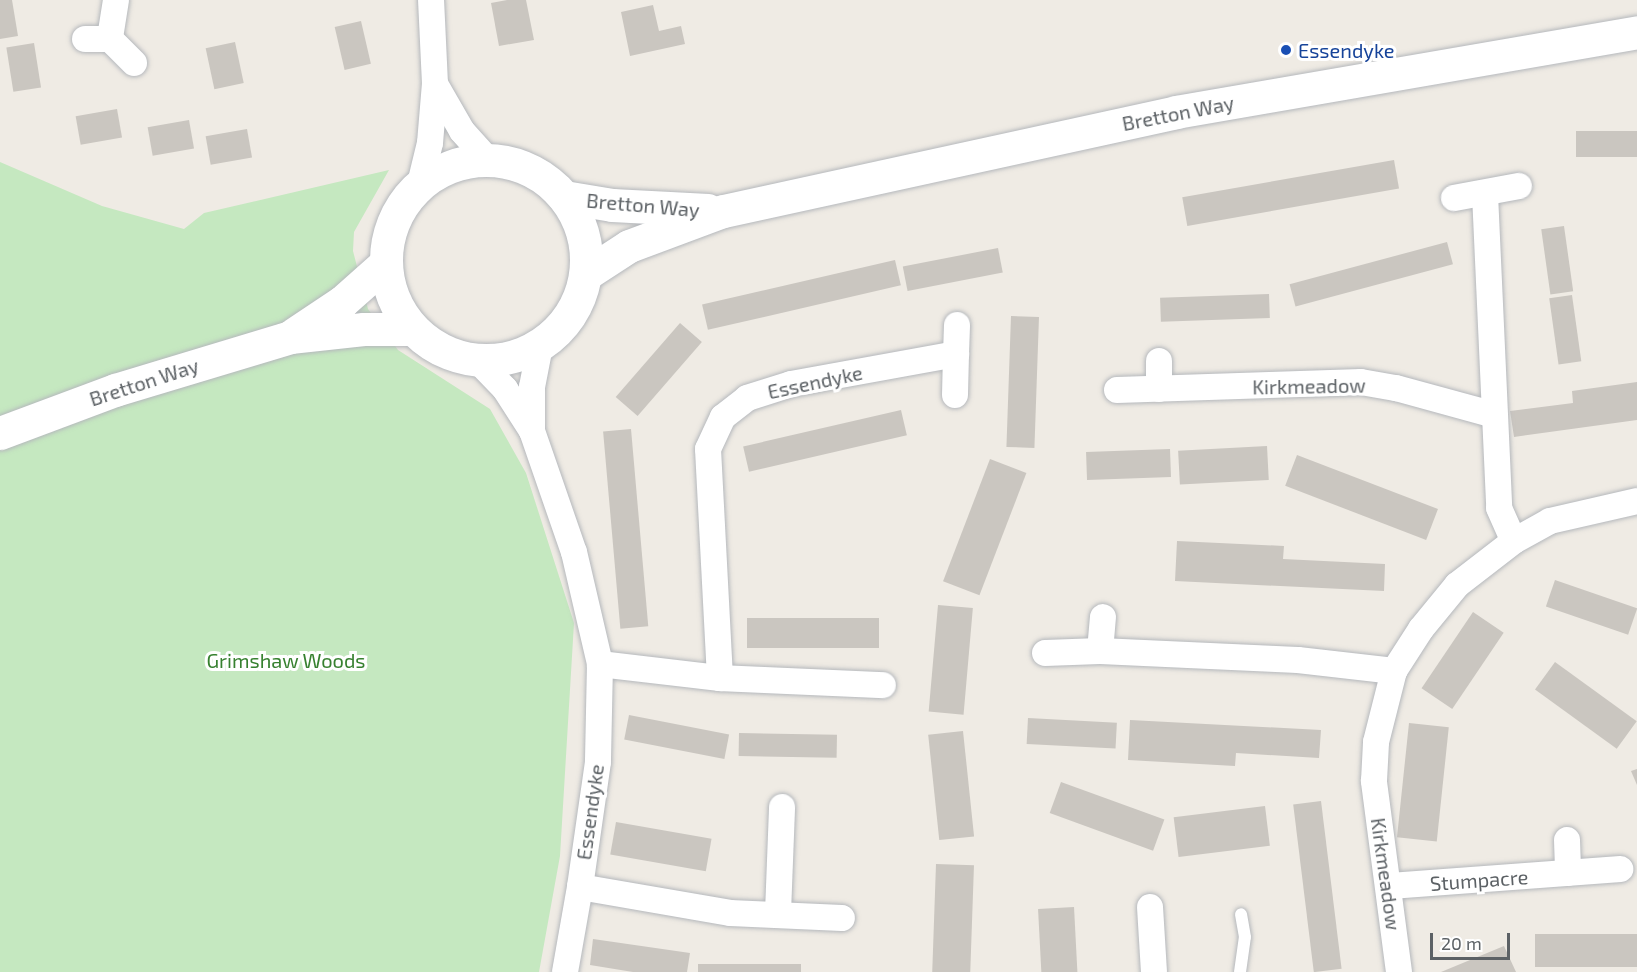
<!DOCTYPE html>
<style>
body{margin:0}
#map{position:relative;width:1637px;height:972px;overflow:hidden;background:#efebe4;font-family:"Exo 2",sans-serif}
div>[style]{position:absolute}
[style*='--x']{left:calc(var(--x)*1px);top:calc(var(--y)*1px);width:calc(var(--w)*1px);rotate:calc(var(--a)*1deg)}
.green>*{inset:0;background:#c5e8c0}
.building>*{inset:0;background:#cac6c0;transform-origin:0 0}
.roads{filter:drop-shadow(0 0 2px #b5b8bc) drop-shadow(0 0 2px #b5b8bc)}
.lane>*{height:12px;margin:-6px;padding:0 6px;transform-origin:6px;border-radius:6px;background:#fff}
.street>*{height:26px;margin:-13px;padding:0 13px;transform-origin:13px;border-radius:13px;background:#fff}
.secondary>*{height:33px;margin:-16.5px;padding:0 16.5px;transform-origin:16.5px;border-radius:16.5px;background:#fff}
.secondary>.ring{margin:-16.5px;padding:0;box-sizing:content-box;background:none;border:33px solid #fff;border-radius:50%}
.dots>*{width:16px;height:16px;translate:-50% -50%;box-sizing:border-box;border:3px solid #fff;border-radius:50%}
span{translate:-50% -50%;white-space:nowrap;text-align:center;line-height:1.15;-webkit-text-stroke:6px #fff;paint-order:stroke}
.transit-label{font-size:20px;color:#164399}
.left{translate:0 -50%;text-align:left}
.street-label{font-size:20px;color:#5c6165}
.park-label{font-size:20px;color:#378130}
.scale{position:absolute;left:1430px;top:933px;width:80px;height:27px;box-sizing:border-box;border:3px solid #5c6165;border-top:0;padding-left:8px;font-size:18px;line-height:21px;white-space:nowrap;color:#5c6165;-webkit-text-stroke:4px #fff;paint-order:stroke}
</style>
<div id="map">
<div class="green">
<i style="clip-path:polygon(0 162px,102px 206px,184px 229px,204px 213px,389px 170px,354px 232px,353px 251px,368px 309px,398px 350px,490px 409px,526px 473px,574px 623px,560px 856px,539px 972px,0 972px)"></i>
</div>
<div class="building">
<i style="clip-path:polygon(0 0,12px 0,18px 36px,0 39px)"></i>
<i style="clip-path:polygon(507px 0,526px 0,534px 40px,499px 46px,491px 3px)"></i>
<i style="clip-path:polygon(653px 5px,659px 31px,681px 26px,685px 44px,630px 56px,621px 12px)"></i>
<i style="left:361px;top:21px;width:44px;height:27px;rotate:77deg"></i>
<i style="left:235px;top:42px;width:42px;height:30px;rotate:78deg"></i>
<i style="left:34px;top:43px;width:45px;height:28px;rotate:81deg"></i>
<i style="left:117px;top:109px;width:29px;height:42px;rotate:80deg"></i>
<i style="left:189px;top:120px;width:29px;height:42px;rotate:80deg"></i>
<i style="left:247px;top:129px;width:29px;height:42px;rotate:80deg"></i>
<i style="left:1637px;top:131px;width:26px;height:61px;rotate:90deg"></i>
<i style="left:1394px;top:160px;width:29px;height:215px;rotate:80deg"></i>
<i style="left:1564px;top:226px;width:66px;height:23px;rotate:82deg"></i>
<i style="left:1447px;top:242px;width:23px;height:163px;rotate:75deg"></i>
<i style="left:998px;top:248px;width:25px;height:97px;rotate:79deg"></i>
<i style="left:895px;top:260px;width:26px;height:198px;rotate:77deg"></i>
<i style="left:1269px;top:294px;width:24px;height:109px;rotate:88deg"></i>
<i style="left:1572px;top:295px;width:67px;height:23px;rotate:82deg"></i>
<i style="left:1011px;top:316px;width:28px;height:131px;rotate:2deg"></i>
<i style="left:680px;top:323px;width:29px;height:98px;rotate:41deg"></i>
<i style="clip-path:polygon(1637px 382px,1637px 420px,1514px 437px,1510px 411px,1573px 403px,1572px 391px)"></i>
<i style="left:901px;top:410px;width:26px;height:162px;rotate:77deg"></i>
<i style="left:631px;top:429px;width:198px;height:28px;rotate:85deg"></i>
<i style="left:1267px;top:446px;width:34px;height:89px;rotate:87deg"></i>
<i style="left:1170px;top:449px;width:28px;height:84px;rotate:88deg"></i>
<i style="left:1297px;top:455px;width:151px;height:33px;rotate:21deg"></i>
<i style="left:990px;top:459px;width:39px;height:131px;rotate:21deg"></i>
<i style="clip-path:polygon(1177px 541px,1284px 546px,1283px 559px,1385px 564px,1384px 591px,1175px 581px)"></i>
<i style="left:1555px;top:580px;width:87px;height:28px;rotate:19deg"></i>
<i style="left:938px;top:605px;width:35px;height:107px;rotate:5deg"></i>
<i style="left:1473px;top:612px;width:37px;height:92px;rotate:34deg"></i>
<i style="left:747px;top:618px;width:132px;height:30px"></i>
<i style="left:1555px;top:662px;width:101px;height:34px;rotate:36deg"></i>
<i style="left:629px;top:715px;width:102px;height:25px;rotate:11deg"></i>
<i style="left:1028px;top:718px;width:89px;height:26px;rotate:3deg"></i>
<i style="clip-path:polygon(1130px 720px,1321px 730px,1319px 758px,1236px 753px,1235px 766px,1128px 760px)"></i>
<i style="left:1409px;top:723px;width:40px;height:115px;rotate:6deg"></i>
<i style="left:963px;top:731px;width:106px;height:35px;rotate:84deg"></i>
<i style="left:739px;top:733px;width:98px;height:23px;rotate:1deg"></i>
<i style="clip-path:polygon(1637px 769px,1637px 785px,1631px 771px)"></i>
<i style="left:1061px;top:782px;width:110px;height:33px;rotate:20deg"></i>
<i style="left:1321px;top:801px;width:169px;height:28px;rotate:83deg"></i>
<i style="left:1265px;top:806px;width:40px;height:92px;rotate:83deg"></i>
<i style="left:616px;top:822px;width:97px;height:33px;rotate:10deg"></i>
<i style="left:936px;top:864px;width:38px;height:108px;rotate:2deg"></i>
<i style="left:1074px;top:907px;width:65px;height:36px;rotate:87deg"></i>
<i style="left:1637px;top:934px;width:33px;height:102px;rotate:90deg"></i>
<i style="clip-path:polygon(593px 939px,690px 953px,687px 972px,633px 972px,590px 965px)"></i>
<i style="clip-path:polygon(1504px 946px,1516px 972px,1441px 972px)"></i>
<i style="left:801px;top:964px;width:8px;height:103px;rotate:90deg"></i>
</div>
<div class="roads">
<div class="lane">
<i style="--x:1240;--y:972;--w:35;--a:-82"></i>
<i style="--x:1245;--y:937;--w:23;--a:-100"></i>
</div>
<div class="street">
<i style="--x:116;--y:0;--w:39;--a:99"></i>
<i style="--x:110;--y:39;--w:34;--a:45"></i>
<i style="--x:85;--y:39;--w:25;--a:0"></i>
<i style="--x:435;--y:84;--w:54;--a:60.1"></i>
<i style="--x:462;--y:131;--w:38;--a:48"></i>
<i style="--x:420;--y:184;--w:42;--a:-76.3"></i>
<i style="--x:430;--y:143;--w:59;--a:-85.2"></i>
<i style="--x:435;--y:84;--w:84;--a:-92.7"></i>
<i style="--x:1485;--y:194;--w:314;--a:87.4"></i>
<i style="--x:1499;--y:508;--w:36;--a:66"></i>
<i style="--x:1454;--y:198;--w:66;--a:-10.5"></i>
<i style="--x:956;--y:354;--w:29;--a:-88"></i>
<i style="--x:478;--y:361;--w:39;--a:46"></i>
<i style="--x:505;--y:389;--w:50;--a:57.3"></i>
<i style="--x:532;--y:431;--w:128;--a:70.9"></i>
<i style="--x:574;--y:552;--w:115;--a:76.9"></i>
<i style="--x:600;--y:664;--w:98;--a:91.2"></i>
<i style="--x:598;--y:762;--w:126;--a:98.2"></i>
<i style="--x:580;--y:887;--w:152;--a:9.8"></i>
<i style="--x:730;--y:913;--w:112;--a:2.6"></i>
<i style="--x:1159;--y:389;--w:28;--a:-90"></i>
<i style="--x:1117;--y:390;--w:244;--a:-1.9"></i>
<i style="--x:1361;--y:382;--w:36;--a:10"></i>
<i style="--x:1396;--y:388;--w:98;--a:15.3"></i>
<i style="--x:532;--y:431;--w:44;--a:-90"></i>
<i style="--x:532;--y:387;--w:42;--a:-79"></i>
<i style="--x:1100;--y:651;--w:34;--a:-85"></i>
<i style="--x:1045;--y:653;--w:55;--a:-2.1"></i>
<i style="--x:1100;--y:651;--w:198;--a:2.6"></i>
<i style="--x:1298;--y:660;--w:97;--a:6.5"></i>
<i style="--x:600;--y:664;--w:121;--a:6.7"></i>
<i style="--x:720;--y:678;--w:229;--a:-93"></i>
<i style="--x:708;--y:449;--w:35;--a:-65"></i>
<i style="--x:723;--y:417;--w:31;--a:-38"></i>
<i style="--x:747;--y:398;--w:46;--a:-17.7"></i>
<i style="--x:791;--y:384;--w:168;--a:-10.3"></i>
<i style="--x:956;--y:354;--w:41;--a:91.4"></i>
<i style="--x:720;--y:678;--w:163;--a:2.5"></i>
<i style="--x:1567;--y:840;--w:33;--a:88"></i>
<i style="--x:1390;--y:886;--w:231;--a:-4.2"></i>
<i style="--x:1150;--y:907;--w:65;--a:86.5"></i>
<i style="--x:778;--y:913;--w:106;--a:-87.8"></i>
<i style="--x:565;--y:972;--w:86;--a:-80"></i>
<i style="--x:1399;--y:972;--w:193;--a:-97.5"></i>
<i style="--x:1374;--y:781;--w:39;--a:-87"></i>
<i style="--x:1376;--y:742;--w:73;--a:-75.8"></i>
<i style="--x:1394;--y:671;--w:50;--a:-57.3"></i>
<i style="--x:1421;--y:629;--w:57;--a:-50.7"></i>
<i style="--x:1457;--y:585;--w:72;--a:-37.7"></i>
<i style="--x:1514;--y:541;--w:41;--a:-29.1"></i>
<i style="--x:1550;--y:521;--w:89;--a:-12.9"></i>
</div>
<div class="secondary">
<i class="ring" style="left:386px;top:160px;width:167px;height:167px"></i>
<i style="--x:564;--y:197;--w:49;--a:9.5"></i>
<i style="--x:612;--y:205;--w:96;--a:3"></i>
<i style="--x:586;--y:274;--w:51;--a:-33.1"></i>
<i style="--x:629;--y:246;--w:100;--a:-20.4"></i>
<i style="--x:723;--y:211;--w:464;--a:-12.3"></i>
<i style="--x:1176;--y:112;--w:468;--a:-9.8"></i>
<i style="--x:294;--y:334;--w:58;--a:-33.7"></i>
<i style="--x:342;--y:302;--w:57;--a:-41.5"></i>
<i style="--x:0;--y:433;--w:123;--a:-20.5"></i>
<i style="--x:115;--y:390;--w:183;--a:-16.8"></i>
<i style="--x:290;--y:337;--w:74;--a:-6.2"></i>
<i style="--x:364;--y:329;--w:48;--a:0"></i>
</div>
</div>
<div class="dots">
<i style="left:1286px;top:50px;background:#1a4fb4"></i>
</div>
<div class="transit-label">
<span class="left" style="left:1298px;top:50px">Essendyke</span>
</div>
<div class="street-label">
<span style="left:1178px;top:113px;rotate:-11deg">Bretton Way</span>
<span style="left:643px;top:205px;rotate:5deg">Bretton Way</span>
<span style="left:144px;top:382px;rotate:-18deg">Bretton Way</span>
<span style="left:815px;top:382px;rotate:-12deg">Essendyke</span>
<span style="left:1309px;top:386px;rotate:-1deg">Kirkmeadow</span>
<span style="left:590px;top:812px;rotate:-82deg">Essendyke</span>
<span style="left:1386px;top:874px;rotate:82deg">Kirkmeadow</span>
<span style="left:1479px;top:880px;rotate:-4deg">Stumpacre</span>
</div>
<div class="park-label">
<span style="left:286px;top:660px">Grimshaw Woods</span>
</div>
<div class="scale">20 m</div>
</div>
